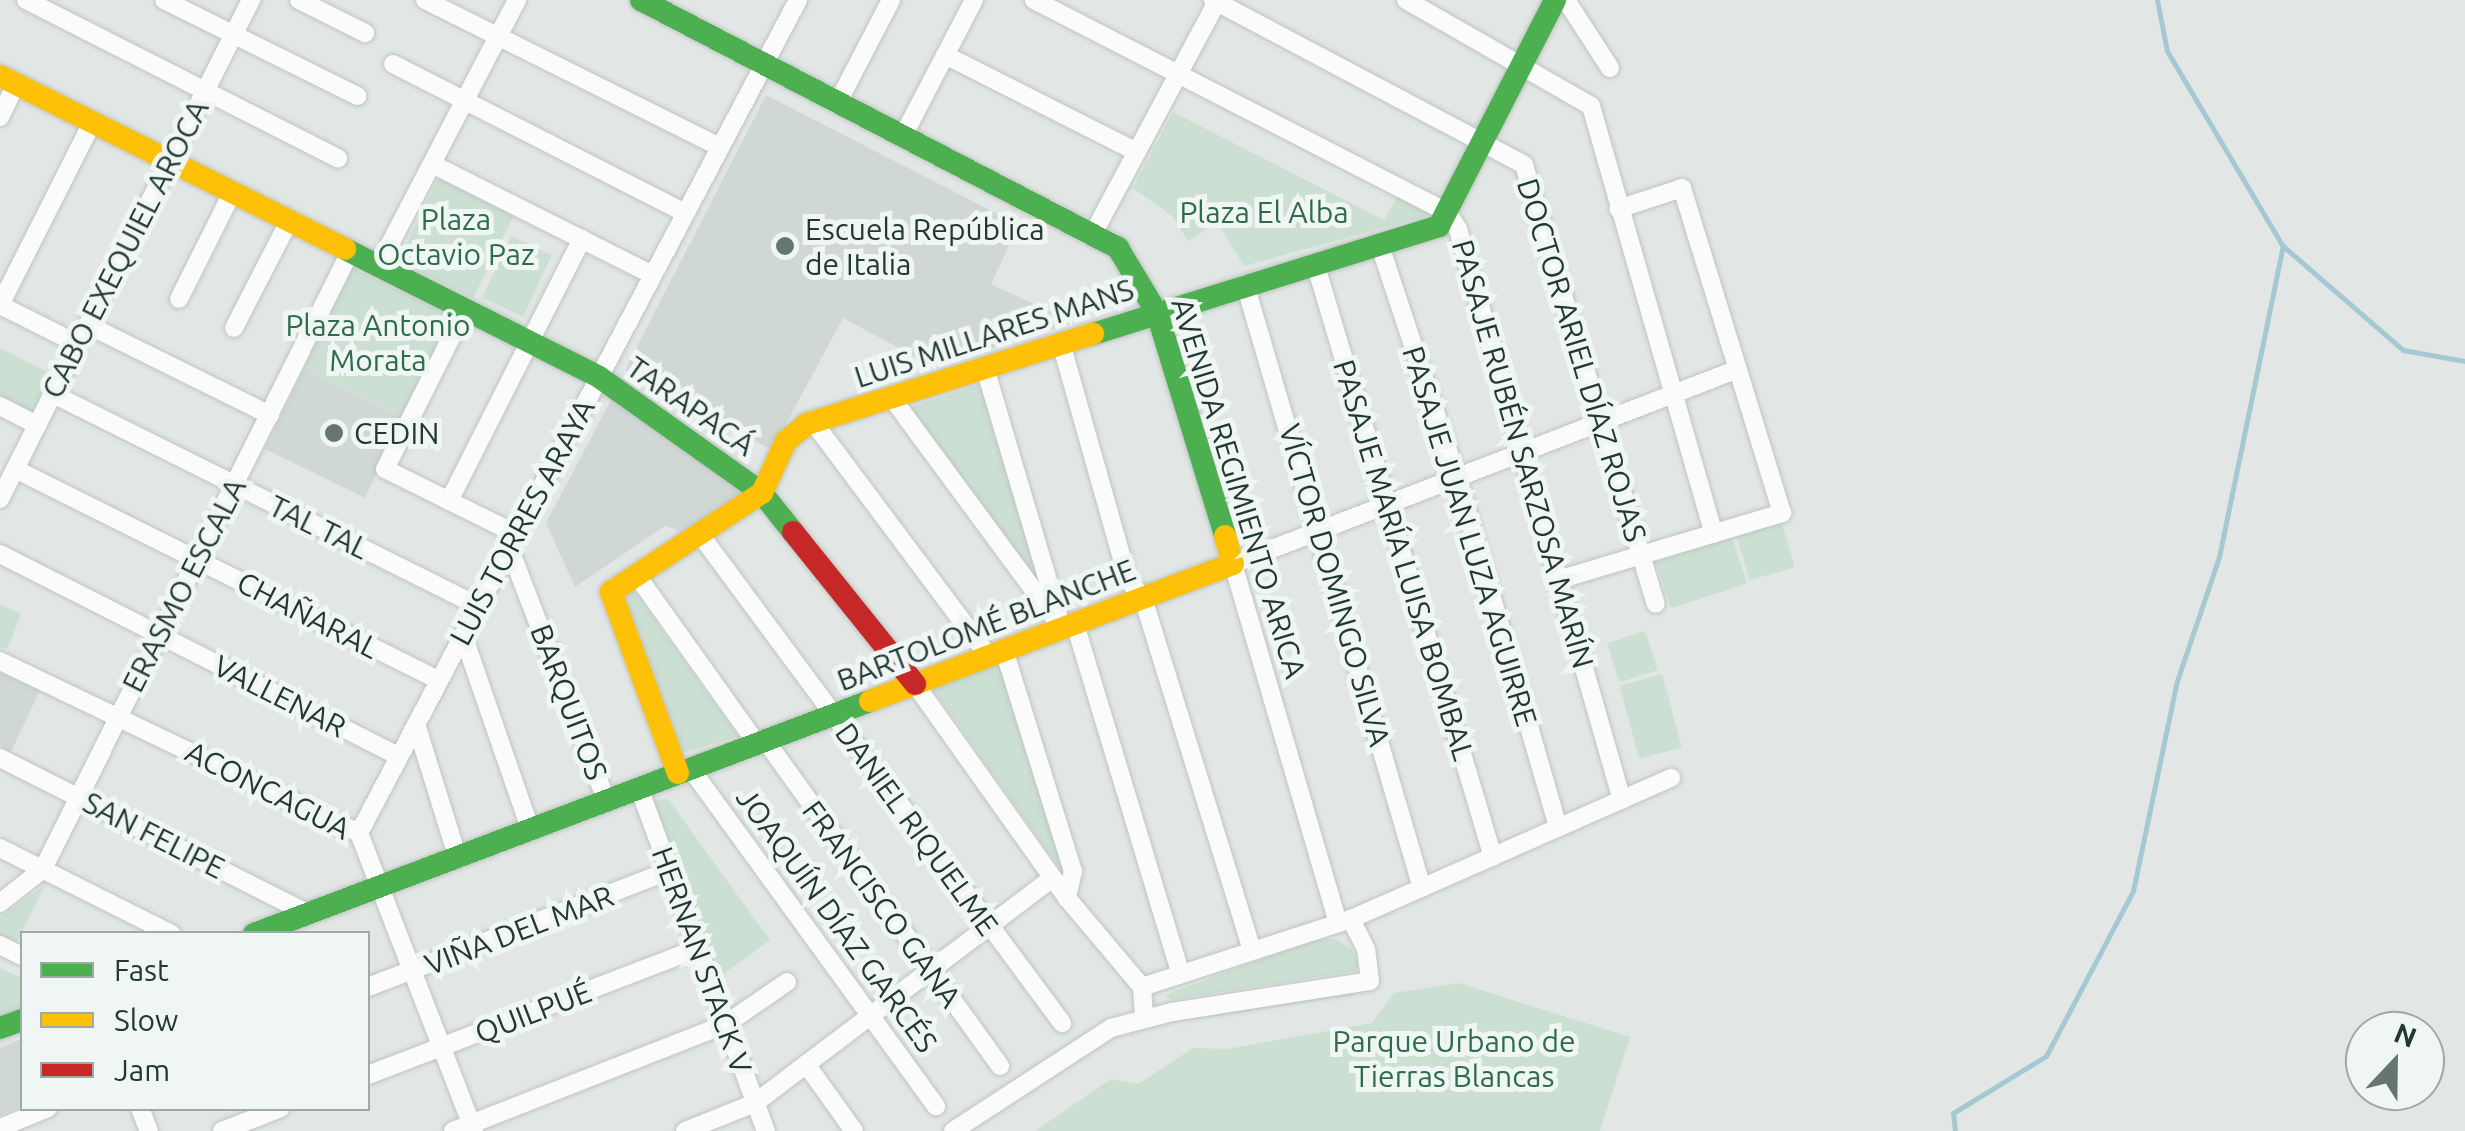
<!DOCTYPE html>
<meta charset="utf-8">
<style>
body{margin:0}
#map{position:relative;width:2465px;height:1131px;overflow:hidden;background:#e2e7e5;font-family:Ubuntu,sans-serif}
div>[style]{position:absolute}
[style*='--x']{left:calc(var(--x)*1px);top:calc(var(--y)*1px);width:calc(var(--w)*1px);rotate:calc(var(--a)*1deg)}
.built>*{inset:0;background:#d0d8d5;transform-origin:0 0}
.green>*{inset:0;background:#ccdfd3;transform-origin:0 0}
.stream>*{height:5px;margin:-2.5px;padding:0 2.5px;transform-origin:2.5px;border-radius:2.5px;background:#a5c9d3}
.roads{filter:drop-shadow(0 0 2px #bfc4c2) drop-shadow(0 0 2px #bfc4c2)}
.street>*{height:18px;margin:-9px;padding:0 9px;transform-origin:9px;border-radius:9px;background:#fbfbfb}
.fast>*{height:22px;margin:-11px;padding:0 11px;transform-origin:11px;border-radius:11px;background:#4caf50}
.slow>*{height:22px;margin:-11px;padding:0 11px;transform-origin:11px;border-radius:11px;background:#ffc107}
.jam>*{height:22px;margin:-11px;padding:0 11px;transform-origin:11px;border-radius:11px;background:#c62828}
.dots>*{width:28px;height:28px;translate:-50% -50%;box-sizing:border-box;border:5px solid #f0f6f4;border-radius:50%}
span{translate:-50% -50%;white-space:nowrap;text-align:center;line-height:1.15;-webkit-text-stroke:10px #f0f6f4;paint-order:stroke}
.park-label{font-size:30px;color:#2f6c4c}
.poi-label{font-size:30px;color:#223834}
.left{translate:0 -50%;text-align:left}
.street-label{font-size:30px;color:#223834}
.legend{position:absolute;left:20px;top:931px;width:350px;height:180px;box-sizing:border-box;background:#f0f6f4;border:2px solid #9eaaa7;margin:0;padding:12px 18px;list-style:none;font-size:30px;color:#223834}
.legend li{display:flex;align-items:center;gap:20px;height:50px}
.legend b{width:50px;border:2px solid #9eaaa7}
.north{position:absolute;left:2345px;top:1011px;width:100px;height:100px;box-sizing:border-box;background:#f0f6f4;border:2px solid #9eaaa7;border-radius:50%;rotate:22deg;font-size:28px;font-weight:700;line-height:40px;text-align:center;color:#223834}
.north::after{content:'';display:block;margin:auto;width:35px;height:45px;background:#657572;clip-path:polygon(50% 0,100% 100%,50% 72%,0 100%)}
</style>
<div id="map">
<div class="built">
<i style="clip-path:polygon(766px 95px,1019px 225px,991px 284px,1074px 323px,932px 366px,843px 318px,772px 450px,625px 370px)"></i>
<i style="left:304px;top:369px;width:111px;height:89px;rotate:26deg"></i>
<i style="clip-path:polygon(612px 398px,748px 497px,693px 535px,665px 526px,575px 587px,546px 523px)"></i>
<i style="clip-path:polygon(0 673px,40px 690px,11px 752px,0 746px)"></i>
<i style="clip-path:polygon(22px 1039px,22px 1106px,0 1115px,0 1048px)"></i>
</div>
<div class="green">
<i style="clip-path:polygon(1173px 112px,1384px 220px,1399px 193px,1437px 213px,1244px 266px,1217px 222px,1188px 241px,1172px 216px,1133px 188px)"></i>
<i style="left:440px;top:175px;width:84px;height:96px;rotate:26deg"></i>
<i style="left:511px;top:236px;width:45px;height:68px;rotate:25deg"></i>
<i style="left:353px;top:268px;width:111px;height:112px;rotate:26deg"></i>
<i style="clip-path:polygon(0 348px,51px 374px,31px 413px,0 397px)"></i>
<i style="clip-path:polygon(983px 383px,1051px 603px,908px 408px)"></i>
<i style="left:1782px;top:523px;width:46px;height:47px;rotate:74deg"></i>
<i style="left:1732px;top:537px;width:49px;height:80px;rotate:72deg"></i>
<i style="clip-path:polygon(631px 587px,738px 736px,683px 753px,617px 594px)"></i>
<i style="clip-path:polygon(0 604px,21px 614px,8px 648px,0 648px)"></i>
<i style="left:1645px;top:631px;width:41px;height:40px;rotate:72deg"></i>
<i style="clip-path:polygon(998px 659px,1065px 865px,1064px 874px,931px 686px)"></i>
<i style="left:1662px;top:674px;width:76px;height:44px;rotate:75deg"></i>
<i style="clip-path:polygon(668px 799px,770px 940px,722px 975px,652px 800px)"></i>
<i style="clip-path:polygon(45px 885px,15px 946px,0 939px,0 917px)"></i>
<i style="clip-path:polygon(1335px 939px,1351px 948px,1359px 964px,1355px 971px,1171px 1000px,1165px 995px,1312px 940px)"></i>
<i style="clip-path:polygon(0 968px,22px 978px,22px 1015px,0 1022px)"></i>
<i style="clip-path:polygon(1459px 983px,1630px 1037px,1600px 1131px,1035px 1131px,1111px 1079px,1138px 1084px,1193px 1048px,1227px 1049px,1372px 1023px,1394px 993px)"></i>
<i style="clip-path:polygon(1354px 992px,1355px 995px,1196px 1019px,1196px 1018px)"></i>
</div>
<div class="stream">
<i style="--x:2157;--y:0;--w:52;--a:78.9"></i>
<i style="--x:2167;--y:51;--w:227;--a:59.3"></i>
<i style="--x:2283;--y:246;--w:159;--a:40.9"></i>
<i style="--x:2403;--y:350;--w:63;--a:10.1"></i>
<i style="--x:1955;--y:1131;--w:18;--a:-96"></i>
<i style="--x:1953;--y:1113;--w:109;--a:-31.5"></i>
<i style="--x:2046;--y:1056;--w:187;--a:-62.2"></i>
<i style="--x:2133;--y:891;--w:215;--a:-78.2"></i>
<i style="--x:2177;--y:681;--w:131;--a:-71.3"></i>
<i style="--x:2219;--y:557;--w:318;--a:-78.4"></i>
</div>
<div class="roads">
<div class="street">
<i style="--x:26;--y:0;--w:350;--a:26.9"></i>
<i style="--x:164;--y:0;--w:216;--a:26.4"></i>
<i style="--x:299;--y:0;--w:74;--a:26.6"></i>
<i style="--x:425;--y:0;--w:330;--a:26.5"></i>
<i style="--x:1034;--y:0;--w:464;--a:27.2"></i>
<i style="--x:1447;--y:212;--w:20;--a:57"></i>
<i style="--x:1458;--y:229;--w:594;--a:73.98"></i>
<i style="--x:1213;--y:0;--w:352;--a:27.9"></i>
<i style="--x:1524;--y:165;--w:458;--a:73.3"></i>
<i style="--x:1406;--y:0;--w:213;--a:29.8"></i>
<i style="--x:1591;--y:106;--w:445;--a:74"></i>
<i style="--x:1566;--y:0;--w:81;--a:57.1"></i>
<i style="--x:945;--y:55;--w:215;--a:26.8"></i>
<i style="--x:393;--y:64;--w:328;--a:27"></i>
<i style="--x:839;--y:100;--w:113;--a:-62.5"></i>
<i style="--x:0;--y:117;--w:37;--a:-64"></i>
<i style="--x:904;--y:134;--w:151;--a:-62.4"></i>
<i style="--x:432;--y:164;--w:247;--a:26.7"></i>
<i style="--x:1094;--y:232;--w:263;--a:-61.9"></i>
<i style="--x:1380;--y:246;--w:243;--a:71.6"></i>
<i style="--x:1457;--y:477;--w:365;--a:73.9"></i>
<i style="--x:1315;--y:263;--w:620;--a:73.32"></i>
<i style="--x:378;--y:267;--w:301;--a:-62.5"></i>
<i style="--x:1245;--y:284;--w:629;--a:73.67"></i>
<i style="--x:179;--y:299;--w:119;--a:-63.4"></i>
<i style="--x:0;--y:305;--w:204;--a:-63.2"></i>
<i style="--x:0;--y:305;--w:87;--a:26.6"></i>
<i style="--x:465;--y:310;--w:178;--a:116.7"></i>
<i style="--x:385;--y:469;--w:146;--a:26.4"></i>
<i style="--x:88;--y:325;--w:203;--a:26.3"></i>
<i style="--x:234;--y:328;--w:120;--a:-62.8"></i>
<i style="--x:1061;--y:343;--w:246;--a:74.2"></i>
<i style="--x:1128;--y:580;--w:23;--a:50"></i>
<i style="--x:1143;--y:598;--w:369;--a:72.8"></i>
<i style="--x:985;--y:368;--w:257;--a:73.5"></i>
<i style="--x:53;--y:394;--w:475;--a:26.5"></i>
<i style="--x:892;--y:398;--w:287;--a:53.6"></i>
<i style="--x:0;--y:406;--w:42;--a:27.2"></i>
<i style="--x:814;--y:423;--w:291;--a:53.2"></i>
<i style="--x:15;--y:469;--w:474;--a:26.5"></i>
<i style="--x:0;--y:499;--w:559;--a:-63.3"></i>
<i style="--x:449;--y:501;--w:294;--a:-63.1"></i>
<i style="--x:702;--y:537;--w:605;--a:53.47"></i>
<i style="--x:509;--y:547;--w:271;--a:69"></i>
<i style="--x:0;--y:554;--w:447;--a:26.9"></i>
<i style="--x:638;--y:577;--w:205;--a:54.5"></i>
<i style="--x:1561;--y:579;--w:231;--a:-16.6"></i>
<i style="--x:1782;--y:513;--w:340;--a:-107.1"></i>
<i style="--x:1682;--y:188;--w:67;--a:161.8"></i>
<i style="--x:1075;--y:624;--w:366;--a:73.2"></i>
<i style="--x:463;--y:635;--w:205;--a:70.9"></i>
<i style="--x:1004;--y:650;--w:232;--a:72.7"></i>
<i style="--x:1073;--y:871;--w:28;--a:103"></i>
<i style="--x:0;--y:661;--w:398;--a:25.6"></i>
<i style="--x:359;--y:833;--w:319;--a:68.9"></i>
<i style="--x:915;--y:684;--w:262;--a:54.6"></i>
<i style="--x:1067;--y:898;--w:116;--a:49.9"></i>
<i style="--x:1142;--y:987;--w:31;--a:86"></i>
<i style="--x:416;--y:724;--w:138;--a:72.7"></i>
<i style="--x:765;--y:740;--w:402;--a:54.2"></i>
<i style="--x:0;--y:758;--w:344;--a:26.8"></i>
<i style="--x:691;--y:769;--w:417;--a:54"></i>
<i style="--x:639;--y:788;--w:366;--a:69.7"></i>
<i style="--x:359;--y:833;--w:942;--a:-62.21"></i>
<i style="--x:0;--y:848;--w:192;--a:26.6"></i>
<i style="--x:0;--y:903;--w:55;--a:-38.3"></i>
<i style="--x:43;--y:869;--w:689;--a:-63.55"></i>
<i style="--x:1338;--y:923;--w:374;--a:-106.3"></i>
<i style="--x:1233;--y:564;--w:541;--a:-21.11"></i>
<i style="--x:0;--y:945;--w:25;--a:27"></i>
<i style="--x:368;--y:987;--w:323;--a:-21.1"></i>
<i style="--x:1142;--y:987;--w:220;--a:-18"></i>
<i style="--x:1351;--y:919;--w:350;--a:-23.8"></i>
<i style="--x:806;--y:1064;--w:82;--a:54.4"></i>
<i style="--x:368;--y:1075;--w:354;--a:-21"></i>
<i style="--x:140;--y:1108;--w:25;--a:69"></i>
<i style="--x:0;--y:1128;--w:52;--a:-22.6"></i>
<i style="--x:222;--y:1131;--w:63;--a:-21.3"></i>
<i style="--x:453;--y:1131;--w:293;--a:-21.4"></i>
<i style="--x:726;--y:1024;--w:74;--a:-34.5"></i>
<i style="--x:685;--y:1131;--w:75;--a:-21.8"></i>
<i style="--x:755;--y:1103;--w:373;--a:-37.1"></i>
<i style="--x:953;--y:1131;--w:189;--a:-33.1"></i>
<i style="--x:1111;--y:1028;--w:63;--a:-14.7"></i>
<i style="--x:1172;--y:1012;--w:200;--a:-8.9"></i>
<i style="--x:1370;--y:981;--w:32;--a:-97"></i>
<i style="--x:1366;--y:949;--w:34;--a:-117"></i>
</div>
<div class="fast">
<i style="--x:641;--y:0;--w:538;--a:27.47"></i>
<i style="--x:1118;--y:248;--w:76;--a:59"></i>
<i style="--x:1157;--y:313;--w:233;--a:73"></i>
<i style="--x:345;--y:249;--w:284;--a:26.7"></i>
<i style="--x:599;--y:377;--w:200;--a:35.4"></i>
<i style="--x:762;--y:493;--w:50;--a:51.5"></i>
<i style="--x:1093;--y:334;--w:362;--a:-17.3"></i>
<i style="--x:1439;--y:226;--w:254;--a:-62.8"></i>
<i style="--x:254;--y:934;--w:659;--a:-20.72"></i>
<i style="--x:0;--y:1028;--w:23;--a:-20"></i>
</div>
<div class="slow">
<i style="--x:0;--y:76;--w:386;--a:26.6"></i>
<i style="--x:870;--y:701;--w:388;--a:-20.7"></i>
<i style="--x:1233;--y:564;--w:29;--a:-106"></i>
<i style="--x:678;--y:773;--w:193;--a:-110.3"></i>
<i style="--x:611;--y:592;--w:181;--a:-33.3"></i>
<i style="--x:762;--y:493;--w:57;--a:-65.2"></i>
<i style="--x:786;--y:441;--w:27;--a:-39"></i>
<i style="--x:807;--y:424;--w:300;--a:-17.5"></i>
</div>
<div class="jam">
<i style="--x:793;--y:532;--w:195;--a:51.2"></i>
</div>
</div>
<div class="dots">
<i style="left:785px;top:246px;background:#657572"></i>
<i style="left:334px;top:433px;background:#657572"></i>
</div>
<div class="park-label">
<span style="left:1264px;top:212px">Plaza El Alba</span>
<span style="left:456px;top:236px">Plaza<br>Octavio Paz</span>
<span style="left:378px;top:342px">Plaza Antonio<br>Morata</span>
<span style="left:1454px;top:1058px">Parque Urbano de<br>Tierras Blancas</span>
</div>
<div class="poi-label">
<span class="left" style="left:805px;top:246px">Escuela República<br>de Italia</span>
<span class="left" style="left:354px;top:433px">CEDIN</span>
</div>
<div class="street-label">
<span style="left:125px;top:249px;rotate:-63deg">CABO EXEQUIEL AROCA</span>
<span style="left:994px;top:333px;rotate:-18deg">LUIS MILLARES MANS</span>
<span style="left:1582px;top:360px;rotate:73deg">DOCTOR ARIEL DÍAZ ROJAS</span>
<span style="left:691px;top:406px;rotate:35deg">TARAPACÁ</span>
<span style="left:1523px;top:454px;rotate:74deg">PASAJE RUBÉN SARZOSA MARÍN</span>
<span style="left:1239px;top:488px;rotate:73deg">AVENIDA REGIMIENTO ARICA</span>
<span style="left:522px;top:522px;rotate:-62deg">LUIS TORRES ARAYA</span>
<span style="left:319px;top:527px;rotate:26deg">TAL TAL</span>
<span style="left:1470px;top:536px;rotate:73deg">PASAJE JUAN LUZA AGUIRRE</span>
<span style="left:1404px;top:560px;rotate:73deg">PASAJE MARÍA LUISA BOMBAL</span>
<span style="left:184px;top:585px;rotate:-63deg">ERASMO ESCALA</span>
<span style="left:1335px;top:585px;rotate:74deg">VÍCTOR DOMINGO SILVA</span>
<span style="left:308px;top:615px;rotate:27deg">CHAÑARAL</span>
<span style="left:986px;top:625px;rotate:-21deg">BARTOLOMÉ BLANCHE</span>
<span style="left:280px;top:696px;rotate:27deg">VALLENAR</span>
<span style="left:569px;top:702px;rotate:69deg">BARQUITOS</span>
<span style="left:268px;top:790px;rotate:27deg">ACONCAGUA</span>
<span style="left:917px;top:829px;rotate:54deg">DANIEL RIQUELME</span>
<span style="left:154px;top:835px;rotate:27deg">SAN FELIPE</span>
<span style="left:882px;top:904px;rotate:54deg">FRANCISCO GANA</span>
<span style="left:837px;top:920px;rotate:54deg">JOAQUÍN DÍAZ GARCÉS</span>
<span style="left:519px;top:930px;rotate:-21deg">VIÑA DEL MAR</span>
<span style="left:702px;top:960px;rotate:70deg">HERNAN STACK V</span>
<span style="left:533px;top:1012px;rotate:-21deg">QUILPUÉ</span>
</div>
<ul class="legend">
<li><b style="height:12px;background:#4caf50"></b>Fast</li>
<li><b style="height:12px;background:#ffc107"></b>Slow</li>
<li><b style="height:12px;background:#c62828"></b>Jam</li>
</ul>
<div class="north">N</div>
</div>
